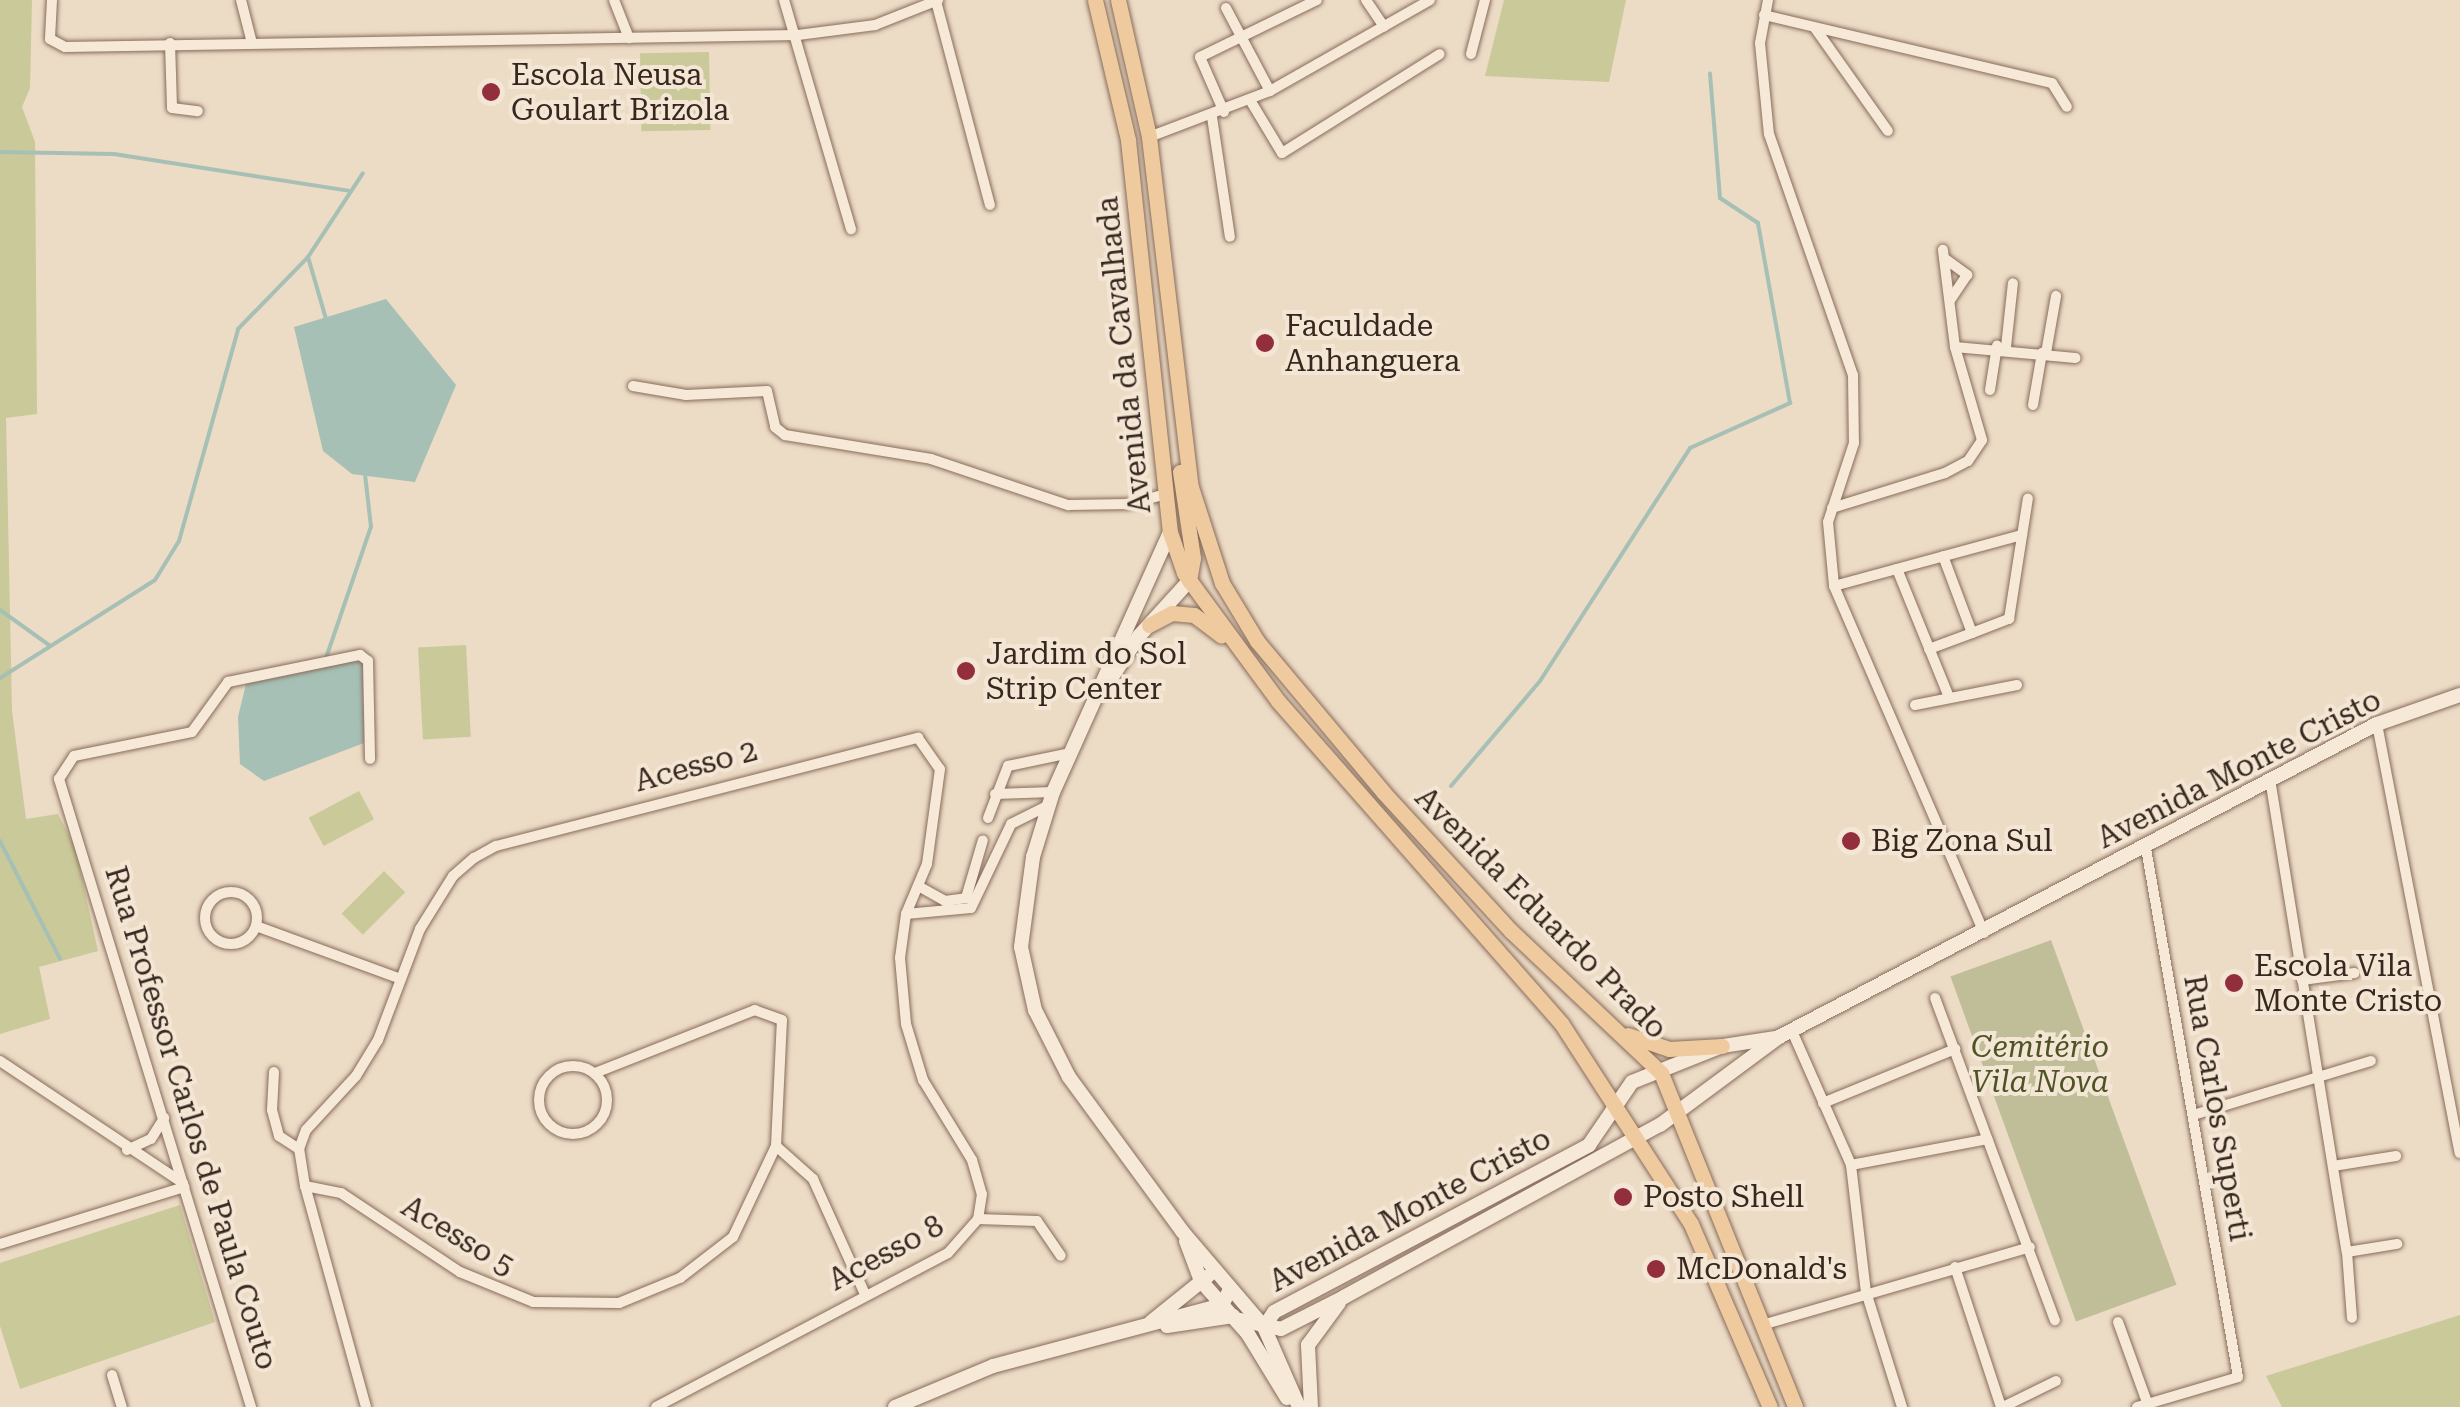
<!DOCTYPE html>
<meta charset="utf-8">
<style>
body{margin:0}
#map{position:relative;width:2460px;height:1407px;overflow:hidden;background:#ecdbc5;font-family:"Roboto Serif",serif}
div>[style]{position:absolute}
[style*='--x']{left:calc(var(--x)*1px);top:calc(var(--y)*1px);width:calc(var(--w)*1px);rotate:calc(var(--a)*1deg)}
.green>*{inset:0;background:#cac999;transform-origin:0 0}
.cemetery>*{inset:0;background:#bfbe98;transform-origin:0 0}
.water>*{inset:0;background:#a6c0b5}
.stream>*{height:4px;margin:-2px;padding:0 2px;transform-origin:2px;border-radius:2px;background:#a6c0b5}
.roads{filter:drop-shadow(0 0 2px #876c5c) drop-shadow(0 0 2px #876c5c)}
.street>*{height:10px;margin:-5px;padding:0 5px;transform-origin:5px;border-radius:5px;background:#f7e9d8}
.street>.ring{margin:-5px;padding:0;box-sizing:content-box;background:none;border:10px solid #f7e9d8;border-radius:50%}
.secondary>*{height:14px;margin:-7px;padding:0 7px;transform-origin:7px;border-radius:7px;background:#f7e9d8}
.primary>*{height:15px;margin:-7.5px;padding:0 7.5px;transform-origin:7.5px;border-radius:7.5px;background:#eeca9e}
.dots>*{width:28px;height:28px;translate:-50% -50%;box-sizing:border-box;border:5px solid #f4e6d4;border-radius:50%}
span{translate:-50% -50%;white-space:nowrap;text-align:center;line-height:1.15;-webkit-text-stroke:8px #f4e6d4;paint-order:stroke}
.poi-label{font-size:30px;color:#37271f}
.left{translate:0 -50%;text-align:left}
.street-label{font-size:30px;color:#37271f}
.park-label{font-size:30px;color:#4e5326;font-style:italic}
</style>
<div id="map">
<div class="green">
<i style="clip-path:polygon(0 0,32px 0,30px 88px,22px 107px,35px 142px,37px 414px,6px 418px,12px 711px,26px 819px,58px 814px,75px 847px,98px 951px,39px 967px,50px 1019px,0 1034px)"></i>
<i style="clip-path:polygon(1504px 0,1626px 0,1609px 82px,1485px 76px)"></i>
<i style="left:709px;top:52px;width:78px;height:69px;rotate:89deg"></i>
<i style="left:466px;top:645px;width:92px;height:48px;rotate:87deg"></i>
<i style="left:359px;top:791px;width:32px;height:57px;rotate:62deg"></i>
<i style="left:384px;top:871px;width:30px;height:60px;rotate:45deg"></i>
<i style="clip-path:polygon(180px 1205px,215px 1322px,20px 1389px,0 1326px,0 1263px)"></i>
<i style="clip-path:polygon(2460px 1315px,2460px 1407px,2282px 1407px,2266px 1376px)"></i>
</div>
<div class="cemetery">
<i style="left:2051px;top:940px;width:367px;height:107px;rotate:70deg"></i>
</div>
<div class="water">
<i style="clip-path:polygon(386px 299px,456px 385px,415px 482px,352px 474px,323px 451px,294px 327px)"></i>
<i style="clip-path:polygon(363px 659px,364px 743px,264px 781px,240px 764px,238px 717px,246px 684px)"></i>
</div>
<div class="stream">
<i style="--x:0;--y:152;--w:114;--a:1"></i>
<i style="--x:114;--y:154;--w:240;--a:8.9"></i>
<i style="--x:308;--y:257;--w:65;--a:73.8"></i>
<i style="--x:0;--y:610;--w:60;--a:35.5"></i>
<i style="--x:325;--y:661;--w:142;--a:-71.1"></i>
<i style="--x:371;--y:527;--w:53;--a:-96.5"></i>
<i style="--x:0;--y:678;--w:183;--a:-32.3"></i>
<i style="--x:155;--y:580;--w:46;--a:-58.4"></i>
<i style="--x:179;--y:541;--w:220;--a:-74.4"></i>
<i style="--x:238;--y:329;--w:100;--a:-45.8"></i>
<i style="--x:308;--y:257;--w:100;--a:-56.8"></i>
<i style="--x:1451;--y:786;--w:138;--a:-49.7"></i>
<i style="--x:1540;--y:681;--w:277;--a:-57.2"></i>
<i style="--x:1690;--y:448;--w:110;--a:-24.2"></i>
<i style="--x:1790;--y:403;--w:183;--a:-100.1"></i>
<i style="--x:1758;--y:223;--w:45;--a:-146.7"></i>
<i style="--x:1720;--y:198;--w:125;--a:-94.6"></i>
<i style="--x:0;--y:841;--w:132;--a:63"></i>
</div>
<div class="roads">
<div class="street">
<i style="--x:52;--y:0;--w:39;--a:93"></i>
<i style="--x:50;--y:39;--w:17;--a:28"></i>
<i style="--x:65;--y:47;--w:733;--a:-0.94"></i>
<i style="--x:798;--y:35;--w:78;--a:-7.4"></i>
<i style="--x:875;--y:25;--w:68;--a:-21.6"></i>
<i style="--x:241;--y:0;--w:44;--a:75.7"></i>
<i style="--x:614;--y:0;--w:41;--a:68.5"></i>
<i style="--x:784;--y:0;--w:239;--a:73.7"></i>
<i style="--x:1366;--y:0;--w:32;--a:56"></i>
<i style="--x:1768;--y:0;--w:44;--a:100.5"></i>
<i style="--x:1760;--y:43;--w:91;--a:84.4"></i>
<i style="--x:1769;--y:134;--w:255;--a:70.8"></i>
<i style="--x:1853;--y:375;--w:68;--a:89.2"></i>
<i style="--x:1854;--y:443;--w:83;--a:108.2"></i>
<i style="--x:1828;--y:522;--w:64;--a:84.6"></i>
<i style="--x:1834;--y:586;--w:378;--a:66.6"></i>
<i style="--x:936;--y:1;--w:211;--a:75.2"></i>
<i style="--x:1226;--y:8;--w:94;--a:62.1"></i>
<i style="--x:1764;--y:15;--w:296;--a:13.3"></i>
<i style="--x:2052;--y:83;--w:28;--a:58"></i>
<i style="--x:1815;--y:28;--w:126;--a:54.7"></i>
<i style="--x:170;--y:43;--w:65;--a:88.2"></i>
<i style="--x:172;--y:108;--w:26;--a:7"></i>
<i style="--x:1471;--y:54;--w:56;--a:-75.5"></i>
<i style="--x:1250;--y:100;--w:62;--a:58.9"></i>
<i style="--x:1282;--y:153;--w:186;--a:-32.1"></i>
<i style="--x:1224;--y:112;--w:60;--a:-113.6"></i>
<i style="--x:1200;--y:57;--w:130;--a:-26"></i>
<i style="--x:1212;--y:117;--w:121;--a:81.5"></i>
<i style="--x:1149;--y:137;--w:129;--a:-20.8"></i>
<i style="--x:1270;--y:91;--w:184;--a:-29.6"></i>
<i style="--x:1944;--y:258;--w:29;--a:36"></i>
<i style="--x:1967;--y:275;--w:30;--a:124"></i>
<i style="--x:1955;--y:347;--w:121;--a:5.2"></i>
<i style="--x:2006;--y:347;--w:64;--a:-83.8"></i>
<i style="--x:2046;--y:353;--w:58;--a:-80"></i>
<i style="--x:633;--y:386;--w:54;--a:9.6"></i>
<i style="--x:686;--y:395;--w:81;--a:-2.8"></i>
<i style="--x:767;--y:391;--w:37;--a:77"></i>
<i style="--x:775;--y:427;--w:13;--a:39"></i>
<i style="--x:785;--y:435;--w:148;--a:9.3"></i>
<i style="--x:931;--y:459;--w:145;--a:18.6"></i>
<i style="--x:1068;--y:505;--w:61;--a:-0.9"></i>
<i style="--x:1129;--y:504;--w:38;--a:-15"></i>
<i style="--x:1990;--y:390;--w:45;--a:-81"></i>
<i style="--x:2033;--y:405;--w:53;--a:-80.2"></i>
<i style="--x:1832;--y:508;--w:118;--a:-17.2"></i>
<i style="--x:1945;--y:473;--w:26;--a:-28"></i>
<i style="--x:1968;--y:461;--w:25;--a:-56"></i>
<i style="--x:1982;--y:440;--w:97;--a:-106.2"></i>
<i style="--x:1955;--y:347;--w:98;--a:-97.1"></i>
<i style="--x:1897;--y:569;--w:138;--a:67.9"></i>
<i style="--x:1834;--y:586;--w:195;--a:-15.2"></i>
<i style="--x:1972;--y:633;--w:40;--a:-21"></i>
<i style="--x:2009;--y:619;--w:122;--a:-81.1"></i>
<i style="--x:1929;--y:649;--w:46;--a:-20.4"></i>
<i style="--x:1972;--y:633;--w:82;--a:-110.6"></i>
<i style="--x:1915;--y:705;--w:104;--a:-11.1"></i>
<i style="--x:2377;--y:724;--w:437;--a:79.1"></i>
<i style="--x:2270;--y:779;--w:479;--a:80.8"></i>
<i style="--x:2347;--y:1252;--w:66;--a:85.7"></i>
<i style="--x:995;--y:794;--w:58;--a:-2"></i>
<i style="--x:988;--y:818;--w:56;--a:-69"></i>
<i style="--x:1008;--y:766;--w:63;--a:-11.8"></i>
<i style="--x:920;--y:887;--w:29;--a:29"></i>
<i style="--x:945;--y:901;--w:21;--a:-8"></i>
<i style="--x:966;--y:898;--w:60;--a:-73.7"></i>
<i class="ring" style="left:205px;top:892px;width:42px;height:42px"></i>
<i style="--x:906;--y:914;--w:65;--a:-5.3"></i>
<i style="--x:971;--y:908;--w:93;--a:-64.5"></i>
<i style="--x:1011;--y:824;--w:42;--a:-26.6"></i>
<i style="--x:256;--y:926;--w:154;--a:20.1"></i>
<i style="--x:2302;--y:980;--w:53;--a:-7.5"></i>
<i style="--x:1935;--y:998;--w:344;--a:69.6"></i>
<i style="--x:1792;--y:1031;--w:146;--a:66.2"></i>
<i style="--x:1851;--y:1165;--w:128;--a:83.3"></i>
<i style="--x:1866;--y:1292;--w:121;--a:72.6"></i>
<i style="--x:0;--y:1061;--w:220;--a:33.7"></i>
<i class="ring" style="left:539px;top:1066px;width:58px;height:58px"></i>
<i style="--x:274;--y:1072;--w:38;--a:93"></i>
<i style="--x:272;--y:1110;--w:27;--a:75"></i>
<i style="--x:279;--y:1136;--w:24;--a:33"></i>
<i style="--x:1823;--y:1103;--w:143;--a:-22.2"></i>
<i style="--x:2193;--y:1115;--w:186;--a:-16.9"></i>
<i style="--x:776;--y:1146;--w:50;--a:41.7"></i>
<i style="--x:813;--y:1179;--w:126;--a:65.7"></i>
<i style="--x:127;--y:1150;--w:26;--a:-25"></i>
<i style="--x:151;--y:1139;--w:25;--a:-58"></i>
<i style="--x:1851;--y:1165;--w:139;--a:-10.7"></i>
<i style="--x:2333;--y:1166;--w:64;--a:-9"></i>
<i style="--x:305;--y:1186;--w:37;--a:-99"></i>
<i style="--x:299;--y:1149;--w:20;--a:-70"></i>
<i style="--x:306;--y:1130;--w:74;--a:-47.2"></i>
<i style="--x:356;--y:1076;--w:42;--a:-58.6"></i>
<i style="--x:378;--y:1040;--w:119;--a:-69.3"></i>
<i style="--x:420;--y:929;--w:62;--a:-58.1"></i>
<i style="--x:453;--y:876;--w:28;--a:-41"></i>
<i style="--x:474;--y:858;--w:25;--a:-29"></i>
<i style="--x:496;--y:846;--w:436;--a:-14.4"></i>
<i style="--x:918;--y:738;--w:38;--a:55"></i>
<i style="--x:940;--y:769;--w:96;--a:97.8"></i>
<i style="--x:927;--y:864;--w:54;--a:112.8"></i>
<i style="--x:906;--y:914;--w:44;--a:97.8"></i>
<i style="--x:900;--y:958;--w:66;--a:84.8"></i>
<i style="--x:906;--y:1024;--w:59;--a:73.1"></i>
<i style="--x:923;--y:1080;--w:94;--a:58.5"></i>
<i style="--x:972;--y:1160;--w:35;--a:74"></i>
<i style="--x:982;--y:1194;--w:25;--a:99"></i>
<i style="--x:978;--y:1219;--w:45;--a:131.4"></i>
<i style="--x:948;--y:1253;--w:330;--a:152.2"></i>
<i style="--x:978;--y:1219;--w:59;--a:1.9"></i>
<i style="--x:1037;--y:1221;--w:42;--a:55.6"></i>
<i style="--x:0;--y:1244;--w:193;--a:-17.2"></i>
<i style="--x:2347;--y:1252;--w:51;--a:-9.1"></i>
<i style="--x:1955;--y:1267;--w:147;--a:71.8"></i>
<i style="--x:2118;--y:1322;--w:85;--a:70.1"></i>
<i style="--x:1762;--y:1325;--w:279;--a:-16.2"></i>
<i style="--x:112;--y:1375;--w:34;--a:73"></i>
<i style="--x:251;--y:1407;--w:657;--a:-107"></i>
<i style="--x:59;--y:779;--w:27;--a:-57"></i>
<i style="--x:74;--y:756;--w:120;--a:-11.5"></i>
<i style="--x:192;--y:732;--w:62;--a:-54.2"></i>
<i style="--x:228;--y:682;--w:135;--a:-11.6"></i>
<i style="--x:360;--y:655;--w:10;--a:37"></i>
<i style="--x:368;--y:661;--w:98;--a:88.8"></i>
<i style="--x:366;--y:1407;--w:229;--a:-105.4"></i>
<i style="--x:305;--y:1186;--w:37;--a:11"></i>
<i style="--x:341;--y:1193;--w:143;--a:33.6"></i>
<i style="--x:460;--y:1272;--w:79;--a:22.3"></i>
<i style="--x:533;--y:1302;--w:86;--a:0.7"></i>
<i style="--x:619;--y:1303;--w:66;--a:-22.3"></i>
<i style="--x:680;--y:1278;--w:67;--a:-37.7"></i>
<i style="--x:733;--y:1237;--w:101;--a:-64.7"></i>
<i style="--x:776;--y:1146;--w:126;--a:-87.3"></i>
<i style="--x:782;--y:1020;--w:29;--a:-160"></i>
<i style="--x:755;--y:1010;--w:172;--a:158.5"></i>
<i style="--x:2003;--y:1407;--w:59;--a:-26.1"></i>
<i style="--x:2137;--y:1407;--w:105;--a:-16.5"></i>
<i style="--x:2238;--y:1377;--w:537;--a:-99.87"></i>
</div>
<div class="secondary">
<i style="--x:1170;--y:532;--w:285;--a:114.2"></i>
<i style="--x:1053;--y:792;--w:68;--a:107.1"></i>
<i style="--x:1033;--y:857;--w:91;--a:97.6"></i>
<i style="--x:1021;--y:947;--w:65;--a:77.5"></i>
<i style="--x:1035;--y:1010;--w:75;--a:63.1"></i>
<i style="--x:1069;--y:1077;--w:191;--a:53.7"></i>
<i style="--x:1182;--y:1231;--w:126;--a:49.5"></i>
<i style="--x:1264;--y:1327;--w:87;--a:66.4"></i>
<i style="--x:1106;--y:686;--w:60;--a:-56.6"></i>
<i style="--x:1139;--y:636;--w:74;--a:-47.7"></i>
<i style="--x:1186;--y:1241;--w:43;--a:69.4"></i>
<i style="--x:1201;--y:1281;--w:71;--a:48.4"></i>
<i style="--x:1248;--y:1334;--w:75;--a:58.6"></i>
<i style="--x:1236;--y:1319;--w:46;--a:12.5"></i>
<i style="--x:1281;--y:1329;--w:71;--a:-26.9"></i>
<i style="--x:1344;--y:1297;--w:360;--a:-28.6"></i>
<i style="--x:1660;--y:1125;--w:148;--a:-36.5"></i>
<i style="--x:1779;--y:1037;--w:675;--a:-27.63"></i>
<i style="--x:2377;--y:724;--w:88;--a:-19.3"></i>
<i style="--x:1151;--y:1322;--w:73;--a:-38.9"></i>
<i style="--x:1167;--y:1326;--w:67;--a:-8.6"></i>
<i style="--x:1264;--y:1327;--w:18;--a:-56"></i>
<i style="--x:1274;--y:1312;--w:357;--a:-27.9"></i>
<i style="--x:1589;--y:1145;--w:76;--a:-55.7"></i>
<i style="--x:1632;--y:1082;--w:97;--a:-21.8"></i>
<i style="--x:1722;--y:1046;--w:54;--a:-8.6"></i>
<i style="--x:895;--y:1407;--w:106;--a:-22.7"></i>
<i style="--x:993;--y:1366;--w:237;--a:-14.9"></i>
<i style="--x:1222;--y:1305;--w:18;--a:-63"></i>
<i style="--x:1311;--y:1407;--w:62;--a:-92.8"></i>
<i style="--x:1308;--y:1345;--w:52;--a:-53.6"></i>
</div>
<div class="primary">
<i style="--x:1095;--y:0;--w:144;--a:76.7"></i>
<i style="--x:1128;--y:140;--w:394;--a:83.9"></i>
<i style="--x:1170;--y:532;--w:43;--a:71.1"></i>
<i style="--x:1184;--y:573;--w:159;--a:53.7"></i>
<i style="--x:1278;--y:701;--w:429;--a:48.7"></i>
<i style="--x:1561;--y:1023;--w:239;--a:57.1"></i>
<i style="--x:1691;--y:1224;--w:199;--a:66.7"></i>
<i style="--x:1118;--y:0;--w:140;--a:77.2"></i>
<i style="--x:1149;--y:137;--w:353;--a:83.2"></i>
<i style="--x:1191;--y:487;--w:101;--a:72.1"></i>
<i style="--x:1222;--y:583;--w:68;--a:58.9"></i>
<i style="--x:1257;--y:641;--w:198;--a:50.1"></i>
<i style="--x:1384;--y:793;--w:188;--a:47.4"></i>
<i style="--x:1511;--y:931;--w:207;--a:43.4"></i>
<i style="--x:1661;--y:1073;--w:360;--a:68.1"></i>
<i style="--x:1180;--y:472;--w:87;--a:81.4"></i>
<i style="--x:1193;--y:558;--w:23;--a:100"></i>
<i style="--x:1149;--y:625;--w:26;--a:-28"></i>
<i style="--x:1172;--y:613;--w:22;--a:5"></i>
<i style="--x:1194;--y:615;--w:34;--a:37"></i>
<i style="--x:1628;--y:1035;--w:43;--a:18.9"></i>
<i style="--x:1669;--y:1049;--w:53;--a:-3.2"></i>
</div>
</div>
<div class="dots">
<i style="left:491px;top:92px;background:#932e3d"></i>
<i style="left:1265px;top:343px;background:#932e3d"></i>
<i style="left:966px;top:671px;background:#932e3d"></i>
<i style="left:1851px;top:841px;background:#932e3d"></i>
<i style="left:2234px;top:983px;background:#932e3d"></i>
<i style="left:1623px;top:1197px;background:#932e3d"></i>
<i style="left:1656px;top:1269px;background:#932e3d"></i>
</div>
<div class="poi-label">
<span class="left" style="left:511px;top:92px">Escola Neusa<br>Goulart Brizola</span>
<span class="left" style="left:1285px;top:343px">Faculdade<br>Anhanguera</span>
<span class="left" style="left:986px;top:671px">Jardim do Sol<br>Strip Center</span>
<span class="left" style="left:1871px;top:841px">Big Zona Sul</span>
<span class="left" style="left:2254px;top:983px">Escola Vila<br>Monte Cristo</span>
<span class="left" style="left:1643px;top:1197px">Posto Shell</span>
<span class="left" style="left:1676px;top:1269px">McDonald's</span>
</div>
<div class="street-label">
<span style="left:1124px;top:355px;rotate:-96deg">Avenida da Cavalhada</span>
<span style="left:696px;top:766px;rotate:-15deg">Acesso 2</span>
<span style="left:2239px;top:769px;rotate:-27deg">Avenida Monte Cristo</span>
<span style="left:1541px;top:913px;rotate:45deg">Avenida Eduardo Prado</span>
<span style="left:2217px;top:1108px;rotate:80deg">Rua Carlos Superti</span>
<span style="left:191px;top:1118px;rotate:73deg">Rua Professor Carlos de Paula Couto</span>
<span style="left:1410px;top:1210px;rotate:-28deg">Avenida Monte Cristo</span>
<span style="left:458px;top:1236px;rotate:31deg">Acesso 5</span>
<span style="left:886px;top:1253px;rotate:-28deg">Acesso 8</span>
</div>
<div class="park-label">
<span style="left:2040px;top:1064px">Cemitério<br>Vila Nova</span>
</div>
</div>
